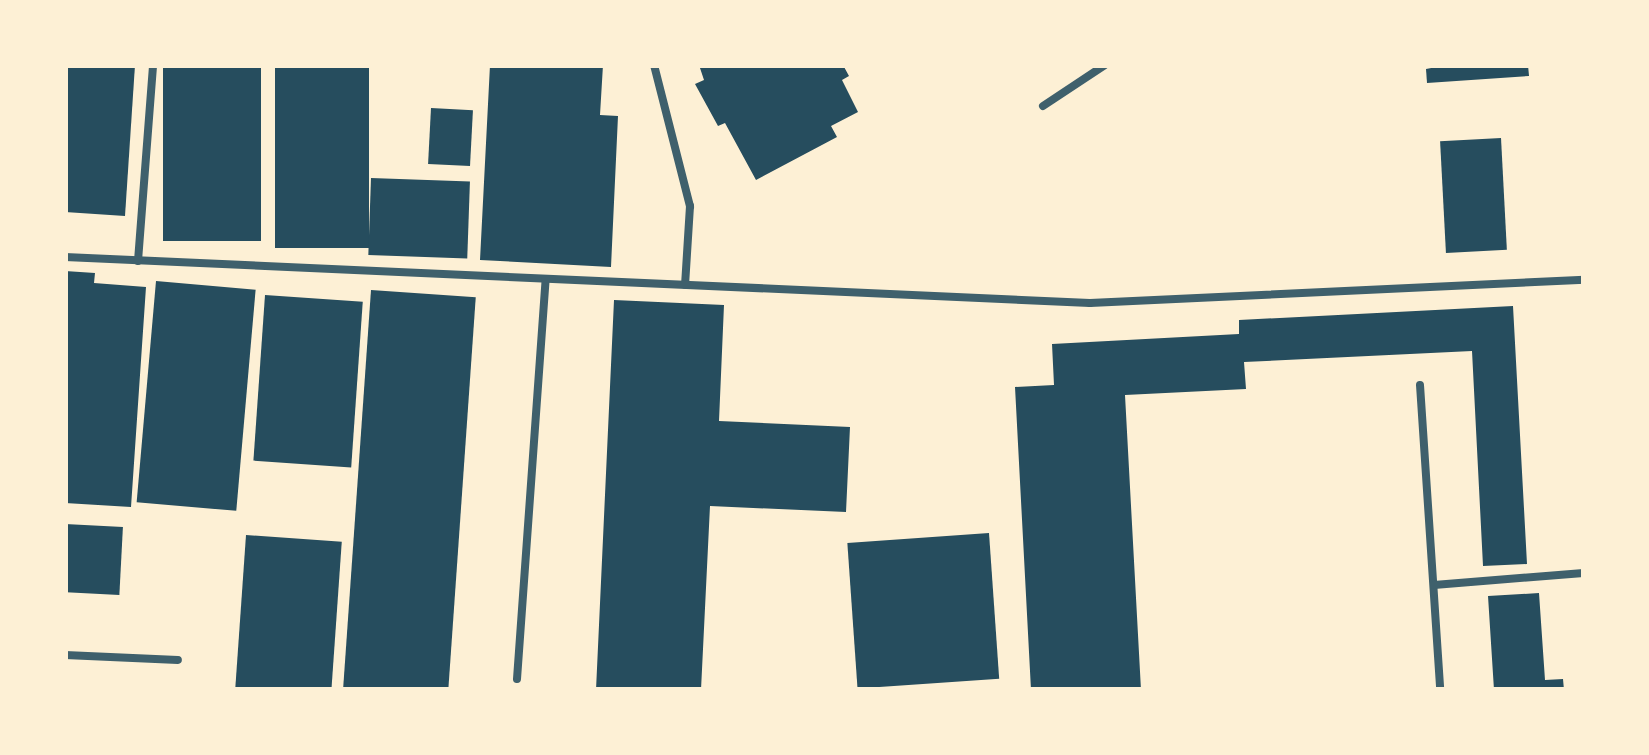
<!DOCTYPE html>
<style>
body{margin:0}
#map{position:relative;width:1649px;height:755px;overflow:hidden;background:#fdf0d5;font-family:"Nunito Sans",sans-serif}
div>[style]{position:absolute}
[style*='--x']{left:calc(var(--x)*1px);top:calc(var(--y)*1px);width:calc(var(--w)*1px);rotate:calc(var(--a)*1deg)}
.building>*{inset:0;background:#264d5e;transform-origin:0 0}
.service>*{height:8px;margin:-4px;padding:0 4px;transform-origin:4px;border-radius:4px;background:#3f606c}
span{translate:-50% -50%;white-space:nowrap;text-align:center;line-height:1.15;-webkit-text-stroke:8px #fdf0d5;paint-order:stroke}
.frame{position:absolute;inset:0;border:68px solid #fdf0d5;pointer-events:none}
</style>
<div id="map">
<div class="building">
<i style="clip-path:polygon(65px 65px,135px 65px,125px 216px,65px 212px)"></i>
<i style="left:163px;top:65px;width:98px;height:176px"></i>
<i style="left:275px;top:65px;width:94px;height:183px"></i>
<i style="clip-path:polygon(490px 65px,603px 65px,600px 115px,618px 116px,611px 267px,480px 260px)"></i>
<i style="clip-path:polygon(699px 65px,843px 65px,849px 76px,842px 80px,858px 112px,831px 126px,837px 137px,756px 180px,725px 123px,718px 126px,695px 84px,704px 80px)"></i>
<i style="clip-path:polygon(1447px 65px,1528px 65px,1529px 76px,1427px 83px,1426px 69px)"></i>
<i style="left:431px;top:108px;width:42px;height:56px;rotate:3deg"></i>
<i style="left:1501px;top:138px;width:112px;height:61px;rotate:87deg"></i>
<i style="left:371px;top:178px;width:99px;height:77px;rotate:2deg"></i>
<i style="clip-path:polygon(65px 271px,95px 273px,94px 283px,146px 287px,131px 507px,65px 503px)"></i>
<i style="left:156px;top:281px;width:100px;height:222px;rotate:5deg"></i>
<i style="left:371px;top:290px;width:105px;height:401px;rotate:4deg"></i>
<i style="left:265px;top:295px;width:98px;height:166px;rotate:4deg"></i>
<i style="clip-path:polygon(614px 300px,724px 305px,719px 421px,850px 427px,846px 512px,710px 506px,701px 690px,596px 690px)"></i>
<i style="clip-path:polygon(1513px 306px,1527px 564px,1483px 566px,1472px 351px,1244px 362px,1246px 389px,1125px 395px,1141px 690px,1031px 690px,1015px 387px,1054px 385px,1052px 344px,1239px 334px,1239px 320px)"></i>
<i style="left:65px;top:524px;width:58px;height:68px;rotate:3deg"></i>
<i style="left:989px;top:533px;width:146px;height:142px;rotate:86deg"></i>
<i style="left:246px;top:535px;width:96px;height:155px;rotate:4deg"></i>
<i style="clip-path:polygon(1539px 593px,1545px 680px,1563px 679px,1564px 690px,1494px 690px,1488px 596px)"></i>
</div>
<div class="service">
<i style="--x:654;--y:65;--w:146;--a:75.7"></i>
<i style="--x:690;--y:206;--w:79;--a:93.6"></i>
<i style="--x:1043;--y:106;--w:74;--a:-33.5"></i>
<i style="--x:65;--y:257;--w:1026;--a:2.57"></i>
<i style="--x:1090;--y:303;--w:495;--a:-2.7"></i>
<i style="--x:138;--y:261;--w:197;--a:-85.6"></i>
<i style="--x:1420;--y:385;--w:306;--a:86.2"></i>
<i style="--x:1434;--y:585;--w:150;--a:-4.6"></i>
<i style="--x:65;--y:655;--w:113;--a:2.5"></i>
<i style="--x:517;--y:679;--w:401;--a:-85.9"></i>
</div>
<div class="frame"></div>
</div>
